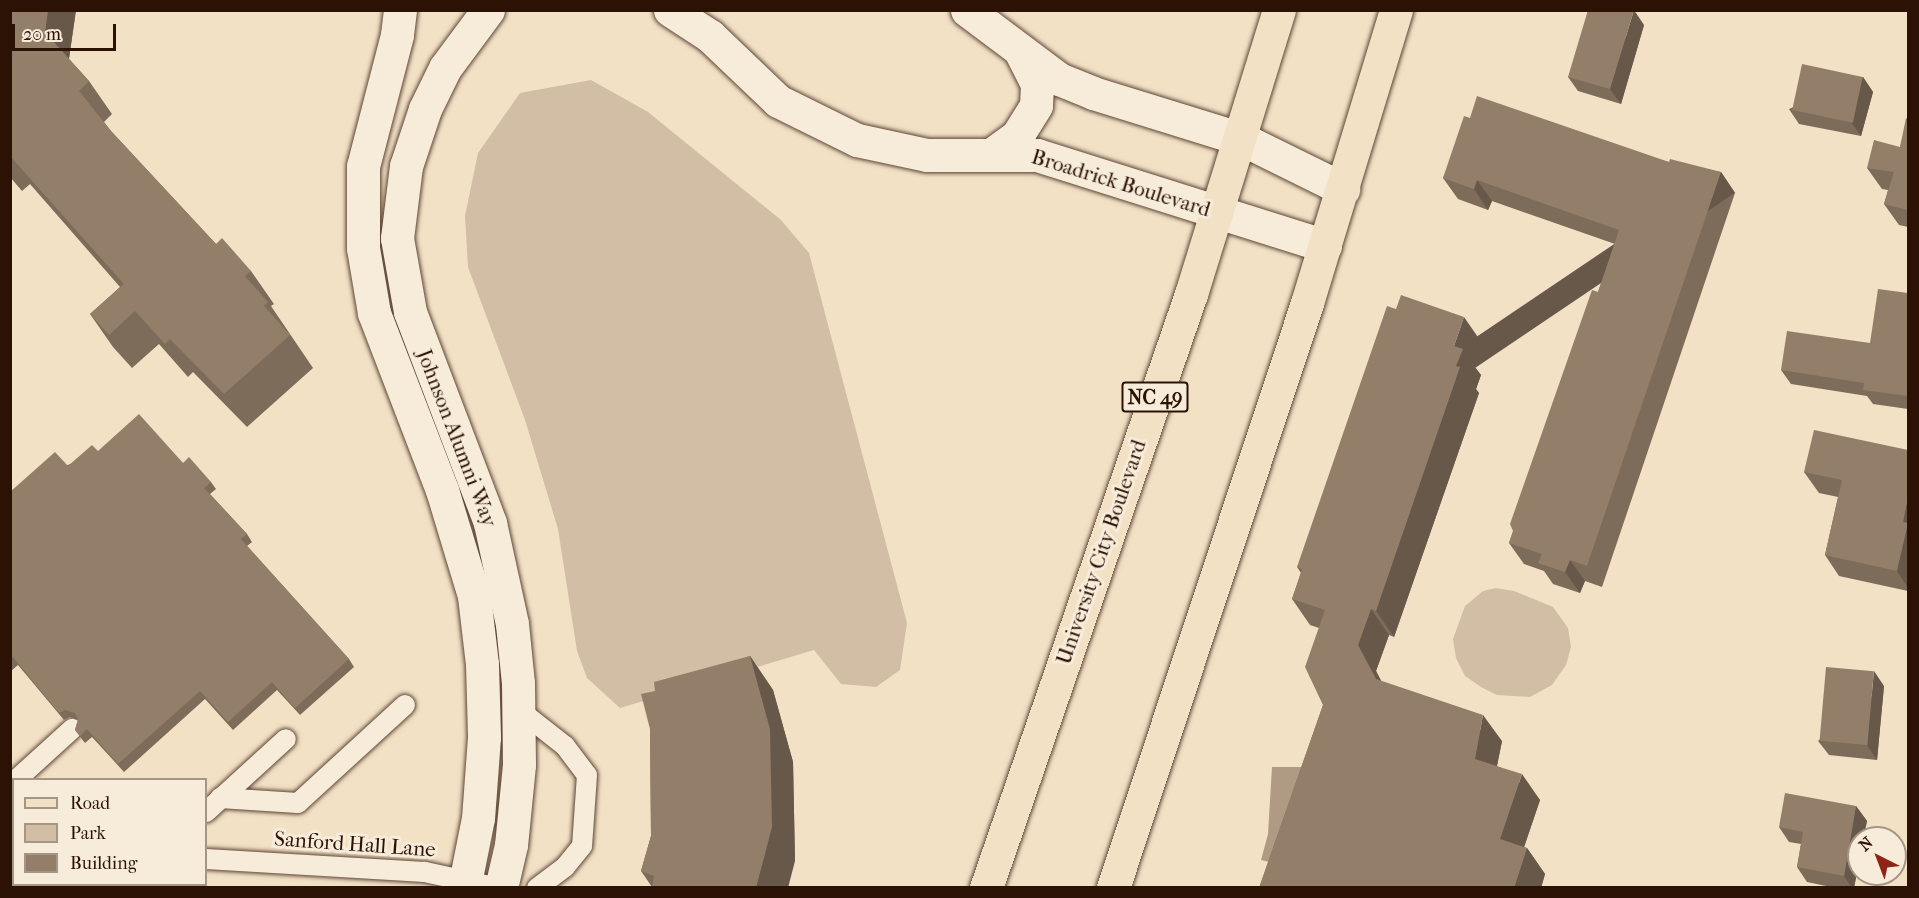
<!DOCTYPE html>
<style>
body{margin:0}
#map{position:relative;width:1919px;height:898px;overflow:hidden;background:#f3e1c6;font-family:"IM FELL French Canon",serif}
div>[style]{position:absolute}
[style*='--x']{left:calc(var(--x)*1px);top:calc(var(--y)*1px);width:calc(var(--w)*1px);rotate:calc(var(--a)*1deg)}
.green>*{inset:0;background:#d1bea5}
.water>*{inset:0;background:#af9b84}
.roads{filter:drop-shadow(0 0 2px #5d4635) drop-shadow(0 0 2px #5d4635)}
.lane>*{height:20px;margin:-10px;padding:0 10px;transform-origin:10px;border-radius:10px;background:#f7ecda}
.secondary>*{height:33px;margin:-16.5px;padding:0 16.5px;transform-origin:16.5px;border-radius:16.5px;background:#f7ecda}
.primary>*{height:33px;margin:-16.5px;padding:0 16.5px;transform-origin:16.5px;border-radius:16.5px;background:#f3e1c6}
.wall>*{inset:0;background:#7e6c5a}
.shaded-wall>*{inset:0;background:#67584a;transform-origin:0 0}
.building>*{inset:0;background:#937e69;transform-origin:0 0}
span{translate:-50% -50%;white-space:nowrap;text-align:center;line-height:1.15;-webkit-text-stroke:6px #f7ecda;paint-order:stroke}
.shield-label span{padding:2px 4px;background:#f7ecda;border:2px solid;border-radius:4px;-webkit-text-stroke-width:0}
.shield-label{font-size:20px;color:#2b1205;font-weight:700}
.street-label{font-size:21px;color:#2b1205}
.frame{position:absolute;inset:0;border:12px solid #2b1205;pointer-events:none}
.legend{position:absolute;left:12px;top:778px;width:195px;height:108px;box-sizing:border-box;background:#f7ecda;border:2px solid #a59585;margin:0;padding:8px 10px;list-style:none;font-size:18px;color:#2b1205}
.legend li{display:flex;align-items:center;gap:12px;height:30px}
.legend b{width:30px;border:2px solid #a59585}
.north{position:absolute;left:1847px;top:826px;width:60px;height:60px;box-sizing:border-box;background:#f7ecda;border:2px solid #a59585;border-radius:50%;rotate:318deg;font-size:16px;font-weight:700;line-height:24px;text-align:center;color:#2b1205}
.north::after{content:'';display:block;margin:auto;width:21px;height:27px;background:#8f2418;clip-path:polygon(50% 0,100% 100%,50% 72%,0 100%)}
.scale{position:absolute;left:12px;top:24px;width:104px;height:27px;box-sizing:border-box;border:3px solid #2b1205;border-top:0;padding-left:8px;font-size:18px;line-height:21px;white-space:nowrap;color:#2b1205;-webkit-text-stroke:4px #f7ecda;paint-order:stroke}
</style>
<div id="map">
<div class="green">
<i style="clip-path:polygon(591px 80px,648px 112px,781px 220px,809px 253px,907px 623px,900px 670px,876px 687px,841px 684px,814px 650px,620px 708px,587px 678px,577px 651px,558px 529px,525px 420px,468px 267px,465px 216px,478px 153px,520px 93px)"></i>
<i style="clip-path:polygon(1496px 588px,1514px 591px,1553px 607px,1568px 628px,1571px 647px,1566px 665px,1552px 685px,1530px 697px,1497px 695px,1481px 687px,1465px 676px,1456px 658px,1453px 639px,1465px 606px,1483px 591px)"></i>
</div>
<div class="water">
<i style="clip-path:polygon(1272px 767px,1307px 767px,1281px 865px,1261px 860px,1268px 834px)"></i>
</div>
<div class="roads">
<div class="lane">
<i style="--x:518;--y:709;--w:60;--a:38.2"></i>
<i style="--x:565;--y:746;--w:36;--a:53"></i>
<i style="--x:587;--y:775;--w:71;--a:94"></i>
<i style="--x:582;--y:846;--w:27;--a:129"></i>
<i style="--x:565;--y:867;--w:35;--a:143"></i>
<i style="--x:16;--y:780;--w:76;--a:-42.3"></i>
<i style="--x:220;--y:798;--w:78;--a:3.7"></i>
<i style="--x:298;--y:803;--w:145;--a:-42.5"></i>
<i style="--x:206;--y:812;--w:108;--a:-42.4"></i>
<i style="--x:10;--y:850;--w:4;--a:0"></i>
<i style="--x:206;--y:859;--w:219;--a:3.4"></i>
<i style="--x:425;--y:872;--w:76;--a:12.2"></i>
</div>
<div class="secondary">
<i style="--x:400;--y:10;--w:25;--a:97"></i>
<i style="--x:397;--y:35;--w:135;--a:104.5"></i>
<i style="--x:363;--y:166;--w:82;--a:90"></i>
<i style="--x:363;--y:248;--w:66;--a:80.4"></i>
<i style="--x:374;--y:313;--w:190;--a:69"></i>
<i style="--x:442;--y:490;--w:111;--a:73.2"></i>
<i style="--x:474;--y:596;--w:68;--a:83.3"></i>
<i style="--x:482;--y:664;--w:73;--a:88.4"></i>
<i style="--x:484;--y:737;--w:81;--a:94.2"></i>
<i style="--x:478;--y:818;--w:71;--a:101.3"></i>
<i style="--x:488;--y:10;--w:72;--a:126.6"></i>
<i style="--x:445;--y:68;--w:46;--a:116"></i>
<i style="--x:425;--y:109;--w:60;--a:108.4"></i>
<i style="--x:406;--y:166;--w:73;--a:97.1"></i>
<i style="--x:397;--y:238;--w:75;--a:80"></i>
<i style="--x:410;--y:312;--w:226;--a:69.2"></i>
<i style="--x:490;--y:523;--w:103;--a:77.7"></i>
<i style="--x:512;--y:624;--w:59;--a:84.2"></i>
<i style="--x:518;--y:683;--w:82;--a:89.3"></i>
<i style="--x:519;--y:765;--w:80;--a:95.7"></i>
<i style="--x:511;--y:845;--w:44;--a:103.1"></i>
<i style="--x:670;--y:10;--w:48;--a:33"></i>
<i style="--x:710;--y:36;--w:94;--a:43.7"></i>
<i style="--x:778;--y:101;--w:88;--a:26.3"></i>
<i style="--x:857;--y:140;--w:72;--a:12.1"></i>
<i style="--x:927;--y:155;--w:110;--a:0"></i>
<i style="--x:1037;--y:155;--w:302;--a:17.5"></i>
<i style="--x:967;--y:10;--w:115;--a:36.9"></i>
<i style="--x:1059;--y:79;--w:37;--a:22"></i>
<i style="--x:1093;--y:93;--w:156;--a:17.2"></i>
<i style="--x:1242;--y:139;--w:113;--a:26.3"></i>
<i style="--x:992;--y:154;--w:31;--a:-36"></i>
<i style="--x:1017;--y:136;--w:36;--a:-58"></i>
<i style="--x:1036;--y:105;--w:21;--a:-87"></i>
<i style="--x:1037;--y:84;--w:35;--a:-117"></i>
</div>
<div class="primary">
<i style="--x:986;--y:888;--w:628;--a:-70.96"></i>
<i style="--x:1191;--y:294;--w:297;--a:-72.8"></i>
<i style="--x:1113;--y:888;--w:616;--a:-71.65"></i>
<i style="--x:1307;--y:303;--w:306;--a:-73.1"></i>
</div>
</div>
<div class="wall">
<i style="clip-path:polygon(10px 10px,76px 10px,69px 59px,89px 81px,112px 114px,104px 122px,111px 131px,216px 244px,251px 271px,274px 304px,271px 306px,313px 368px,247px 427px,193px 372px,188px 377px,159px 344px,132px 368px,113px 347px,90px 314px,120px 287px,30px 184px,22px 191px,10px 177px)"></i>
<i style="clip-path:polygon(1644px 25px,1621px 104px,1578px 91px,1568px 77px)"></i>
<i style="clip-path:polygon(1863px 77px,1873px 92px,1861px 136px,1799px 124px,1789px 109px)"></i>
<i style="clip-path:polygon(1470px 118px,1669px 162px,1721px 172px,1735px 193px,1602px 587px,1585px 581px,1580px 593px,1553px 584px,1544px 571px,1524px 564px,1509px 543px,1615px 244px,1492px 201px,1488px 210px,1458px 199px,1443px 178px)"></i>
<i style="clip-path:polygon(1908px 119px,1908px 227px,1899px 225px,1884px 204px,1888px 190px,1882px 189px,1867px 168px,1900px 147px)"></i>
<i style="clip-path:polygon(1908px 293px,1908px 409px,1873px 404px,1867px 396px,1791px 384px,1781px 370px,1870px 343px)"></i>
<i style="clip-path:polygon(1482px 343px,1474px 366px,1481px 375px,1476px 389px,1479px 393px,1394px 637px,1389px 635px,1376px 671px,1381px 681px,1502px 741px,1497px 766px,1540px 800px,1524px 847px,1527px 848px,1545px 874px,1541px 888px,1259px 888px,1323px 705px,1319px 628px,1310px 625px,1292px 599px,1301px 573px,1297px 567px)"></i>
<i style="clip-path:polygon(1908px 450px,1908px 591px,1839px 576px,1825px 555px,1838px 497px,1819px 493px,1804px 472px)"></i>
<i style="clip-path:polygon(98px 451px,183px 463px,211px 482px,216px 489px,210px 494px,247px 534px,252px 542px,247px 546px,349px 659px,354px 667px,300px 715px,277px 690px,233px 730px,205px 699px,124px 772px,92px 737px,85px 743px,75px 730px,78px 720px,70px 717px,64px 720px,18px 665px,11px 671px,10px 670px,10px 492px)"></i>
<i style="clip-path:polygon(750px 656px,773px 690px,793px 762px,795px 861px,652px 887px,641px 871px,651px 836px,650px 729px,655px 691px)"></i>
<i style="clip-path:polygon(1884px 686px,1877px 760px,1829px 755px,1818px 741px)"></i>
<i style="clip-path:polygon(1856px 806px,1867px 821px,1854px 888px,1836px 888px,1807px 882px,1797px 867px,1801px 844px,1789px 842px,1779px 827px)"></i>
</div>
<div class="shaded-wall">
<i style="clip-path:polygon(48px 10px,76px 10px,68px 65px,45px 32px)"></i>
<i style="clip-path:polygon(1634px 10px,1644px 25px,1621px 104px,1610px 89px)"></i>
<i style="clip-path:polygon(1863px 77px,1873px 92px,1861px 136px,1851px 122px)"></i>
<i style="left:1721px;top:172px;width:25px;height:416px;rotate:56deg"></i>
<i style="clip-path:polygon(1477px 180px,1492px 201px,1488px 210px,1474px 189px)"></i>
<i style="clip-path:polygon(1464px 317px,1482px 343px,1474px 366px,1481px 375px,1476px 389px,1479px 393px,1394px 637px,1376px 611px,1456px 366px,1454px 346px)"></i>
<i style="clip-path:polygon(1908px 497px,1908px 588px,1897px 571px,1903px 522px)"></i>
<i style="clip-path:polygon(1570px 560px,1585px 581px,1580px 593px,1565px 572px)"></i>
<i style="clip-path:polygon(1371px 609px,1389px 635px,1376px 671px,1394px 705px,1376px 679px,1358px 645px)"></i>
<i style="clip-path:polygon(750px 656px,773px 690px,793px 762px,795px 861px,788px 888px,756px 888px)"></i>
<i style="clip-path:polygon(1874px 671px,1884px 686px,1877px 760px,1867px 745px)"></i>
<i style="clip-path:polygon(1483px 715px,1502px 741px,1493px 785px,1475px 759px)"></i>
<i style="clip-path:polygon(1522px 774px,1540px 800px,1518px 865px,1500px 839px)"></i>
<i style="clip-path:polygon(1856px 806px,1867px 821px,1863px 838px,1859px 838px,1859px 862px,1854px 888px,1852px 888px,1844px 876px)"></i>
<i style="clip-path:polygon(1527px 848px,1545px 874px,1541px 888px,1514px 888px)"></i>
</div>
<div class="building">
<i style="clip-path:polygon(10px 10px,48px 10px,45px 32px,89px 81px,79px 91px,111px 131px,216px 244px,222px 238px,251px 271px,245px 276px,268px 302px,264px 306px,290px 335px,224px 394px,170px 339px,165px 344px,135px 311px,109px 335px,90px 314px,124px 284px,10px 156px)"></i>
<i style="clip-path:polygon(1588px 10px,1634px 10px,1610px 89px,1568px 77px)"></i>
<i style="left:1802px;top:64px;width:62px;height:47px;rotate:12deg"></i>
<i style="clip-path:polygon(1477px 96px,1669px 162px,1670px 159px,1721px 172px,1587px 566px,1570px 560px,1565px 572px,1538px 563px,1542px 554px,1509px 543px,1513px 531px,1510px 524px,1592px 290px,1598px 292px,1619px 230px,1477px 180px,1474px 189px,1443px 178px,1464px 116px,1470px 118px)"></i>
<i style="clip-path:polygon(1906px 118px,1908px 119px,1908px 210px,1884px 204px,1894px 172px,1867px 168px,1874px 140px,1900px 147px)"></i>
<i style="clip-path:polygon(1878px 289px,1908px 293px,1908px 396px,1863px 390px,1864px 383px,1781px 370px,1787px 331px,1870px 343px)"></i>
<i style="clip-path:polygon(1401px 295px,1464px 317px,1454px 346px,1463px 349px,1456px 366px,1460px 367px,1376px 611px,1371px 609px,1358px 645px,1376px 679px,1483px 715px,1475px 759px,1522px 774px,1500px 839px,1527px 848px,1514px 888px,1259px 888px,1323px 705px,1305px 667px,1325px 610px,1292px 599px,1302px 569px,1297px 567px,1387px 306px,1396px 309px)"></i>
<i style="clip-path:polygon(139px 414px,183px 463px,189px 457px,211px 482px,204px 488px,247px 534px,241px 539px,349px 659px,295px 708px,272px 682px,228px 722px,200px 691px,118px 764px,87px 729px,80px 736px,75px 730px,78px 719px,75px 713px,65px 710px,59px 713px,13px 657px,10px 660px,10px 492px,55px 452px,68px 466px,92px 445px,98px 451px)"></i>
<i style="clip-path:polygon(1814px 430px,1908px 450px,1908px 497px,1903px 522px,1908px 523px,1897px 571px,1825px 555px,1842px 480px,1804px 472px)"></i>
<i style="clip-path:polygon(750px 656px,770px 729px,772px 827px,756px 888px,652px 888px,654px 876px,641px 871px,651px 836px,650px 729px,641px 694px,655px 691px,654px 682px)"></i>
<i style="left:1826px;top:667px;width:48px;height:74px;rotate:5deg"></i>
<i style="clip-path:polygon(1785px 793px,1856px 806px,1844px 876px,1797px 867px,1803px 832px,1779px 827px)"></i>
</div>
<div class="shield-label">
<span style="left:1155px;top:397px">NC 49</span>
</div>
<div class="street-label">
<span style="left:1121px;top:183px;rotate:17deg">Broadrick Boulevard</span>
<span style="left:457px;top:438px;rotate:69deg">Johnson Alumni Way</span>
<span style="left:1101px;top:552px;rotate:-71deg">University City Boulevard</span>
<span style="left:355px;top:844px;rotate:4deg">Sanford Hall Lane</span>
</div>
<div class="frame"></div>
<ul class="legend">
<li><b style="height:8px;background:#f3e1c6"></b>Road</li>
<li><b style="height:16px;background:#d1bea5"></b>Park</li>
<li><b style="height:16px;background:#937e69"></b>Building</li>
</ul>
<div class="north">N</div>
<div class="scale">20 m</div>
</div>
